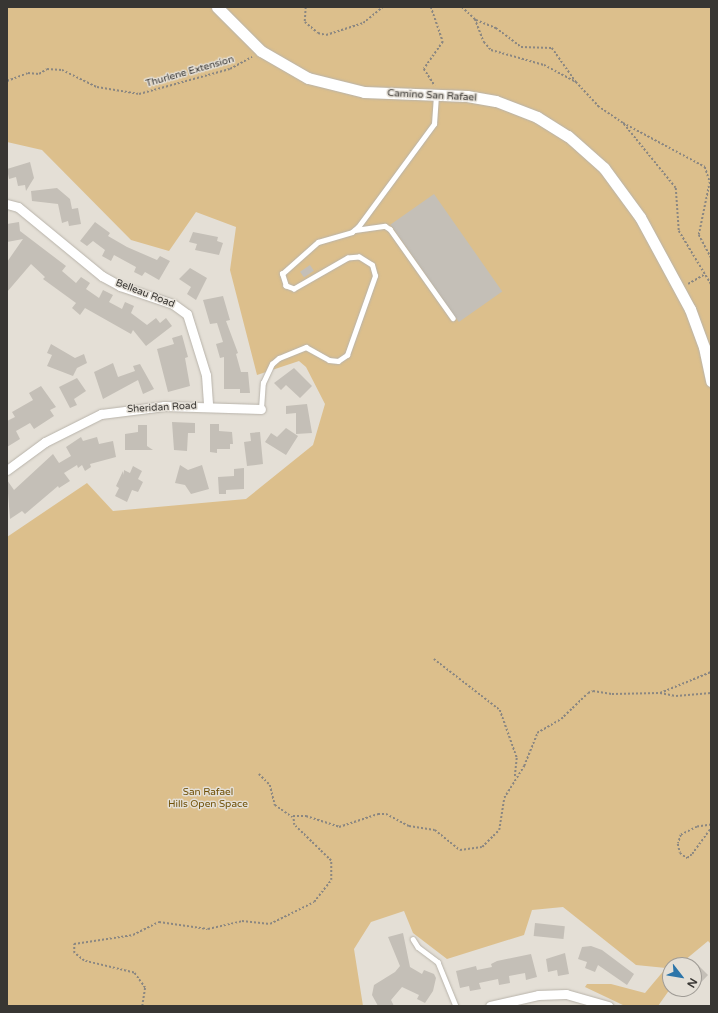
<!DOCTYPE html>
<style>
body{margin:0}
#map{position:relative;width:718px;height:1013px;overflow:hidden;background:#e4dfd6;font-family:"Varela Round",sans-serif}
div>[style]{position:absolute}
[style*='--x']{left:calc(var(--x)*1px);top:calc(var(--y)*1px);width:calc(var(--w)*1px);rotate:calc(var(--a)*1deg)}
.green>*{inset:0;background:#dcbf8c}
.building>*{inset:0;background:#c4bfb7;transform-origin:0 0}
.path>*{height:1.5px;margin-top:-0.75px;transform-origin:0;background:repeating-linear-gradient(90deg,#8b8781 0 2px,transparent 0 4px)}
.roads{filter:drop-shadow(0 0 1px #b8b3aa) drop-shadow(0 0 1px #b8b3aa)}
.service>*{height:4.5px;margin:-2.25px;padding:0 2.25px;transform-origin:2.25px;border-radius:2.25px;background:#fff}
.minor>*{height:9px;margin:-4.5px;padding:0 4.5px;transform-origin:4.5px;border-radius:4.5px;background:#fff}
.tertiary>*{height:11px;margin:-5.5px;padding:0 5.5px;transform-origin:5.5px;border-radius:5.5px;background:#fff}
span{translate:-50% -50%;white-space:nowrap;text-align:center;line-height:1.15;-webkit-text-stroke:3px #e4dfd6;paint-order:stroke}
.street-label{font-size:10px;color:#383633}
.park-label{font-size:10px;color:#6f5007}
.frame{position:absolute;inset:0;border:8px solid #383633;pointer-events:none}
.north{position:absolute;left:662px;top:957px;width:40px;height:40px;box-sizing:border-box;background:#e4dfd6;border:1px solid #9f9b95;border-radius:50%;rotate:121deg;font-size:11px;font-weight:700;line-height:16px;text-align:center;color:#383633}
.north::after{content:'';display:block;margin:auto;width:14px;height:18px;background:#2c75a9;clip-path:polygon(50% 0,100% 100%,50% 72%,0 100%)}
</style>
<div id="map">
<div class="green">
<i style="clip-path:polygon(7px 7px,711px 7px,711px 944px,708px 941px,679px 965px,670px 965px,670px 989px,658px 1006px,625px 1006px,585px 987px,587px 984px,611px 984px,645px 993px,666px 968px,636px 965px,563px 907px,532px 910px,524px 935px,447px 959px,413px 933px,404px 911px,371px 922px,354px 949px,363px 1006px,7px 1006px,7px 537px,87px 483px,113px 511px,246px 499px,313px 445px,325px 404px,306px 367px,299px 361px,257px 375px,230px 270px,236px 227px,196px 212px,169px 251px,131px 240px,42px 150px,7px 142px)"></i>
</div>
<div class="building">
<i style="clip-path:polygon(30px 162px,34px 178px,26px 191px,25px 185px,18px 186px,16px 177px,9px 179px,7px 169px)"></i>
<i style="clip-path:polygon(57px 188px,70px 199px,72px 209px,78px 208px,81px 224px,69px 226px,68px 221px,62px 223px,58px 204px,32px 201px,31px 191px)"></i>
<i style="left:434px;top:194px;width:119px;height:53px;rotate:55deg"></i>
<i style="clip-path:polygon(19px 222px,20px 231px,66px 266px,62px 271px,76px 283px,81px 277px,90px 283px,86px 289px,99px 298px,103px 290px,113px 295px,109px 302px,122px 309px,125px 302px,134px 306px,131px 313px,147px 325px,156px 318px,160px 323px,166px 318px,172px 326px,146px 346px,133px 330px,131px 334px,85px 308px,80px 315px,72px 308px,76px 303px,43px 279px,45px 277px,31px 264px,7px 292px,7px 262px,23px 239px,7px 242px,7px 224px)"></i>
<i style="clip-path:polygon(95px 222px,110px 233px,108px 236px,127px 247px,157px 260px,160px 256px,170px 261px,159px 280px,145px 272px,142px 276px,134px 272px,136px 267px,114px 255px,111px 261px,102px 256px,105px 250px,93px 241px,87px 246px,80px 241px)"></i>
<i style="clip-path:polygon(193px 232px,218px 237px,217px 241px,223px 243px,219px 255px,195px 250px,197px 244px,189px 242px)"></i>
<i style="left:310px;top:265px;width:7px;height:12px;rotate:56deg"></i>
<i style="clip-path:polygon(190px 268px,207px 278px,196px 300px,187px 294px,191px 287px,179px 279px)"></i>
<i style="clip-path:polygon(223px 296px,230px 320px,226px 321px,238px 353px,236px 354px,241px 372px,248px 372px,250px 393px,240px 393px,240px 389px,224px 389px,224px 357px,220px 358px,216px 344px,223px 342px,217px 323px,210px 324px,203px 300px)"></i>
<i style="clip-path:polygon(182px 335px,188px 357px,185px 358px,190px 386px,168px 392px,157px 349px,174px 344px,172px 338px)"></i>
<i style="clip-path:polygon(51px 344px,75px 358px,84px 354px,87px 363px,77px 368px,73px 376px,47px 366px,52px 355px,47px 353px)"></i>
<i style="clip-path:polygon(113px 363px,118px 377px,135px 371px,133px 366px,140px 364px,154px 389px,143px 394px,138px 380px,103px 399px,94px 372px)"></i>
<i style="clip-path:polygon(294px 368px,312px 386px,300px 398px,286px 385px,281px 390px,274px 383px)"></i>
<i style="clip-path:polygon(77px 378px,86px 391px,74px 399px,77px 405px,70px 408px,59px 387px)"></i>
<i style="clip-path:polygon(41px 386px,56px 407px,50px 410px,54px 416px,34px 429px,30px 423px,16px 431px,20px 439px,7px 447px,7px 421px,15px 417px,12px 412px,33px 400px,29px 393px)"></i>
<i style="clip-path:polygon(307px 404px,312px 433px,296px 434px,296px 413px,286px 414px,286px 406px)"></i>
<i style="clip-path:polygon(172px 422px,195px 423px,195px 433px,188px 433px,187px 451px,174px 450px)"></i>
<i style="clip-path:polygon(210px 424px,219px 424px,219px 431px,232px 432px,233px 444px,230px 444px,230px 449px,217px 449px,217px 453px,210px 452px)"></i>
<i style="clip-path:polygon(138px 425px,147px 425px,147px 446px,153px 450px,125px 450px,125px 434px,138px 432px)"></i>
<i style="clip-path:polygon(286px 428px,298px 436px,286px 455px,265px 442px,271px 433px,277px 437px)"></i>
<i style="clip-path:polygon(260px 432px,263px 464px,247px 466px,244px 442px,251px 441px,250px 433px)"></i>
<i style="clip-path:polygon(81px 437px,83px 441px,97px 437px,99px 444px,113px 441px,116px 457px,90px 464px,91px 467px,85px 471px,82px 465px,78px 468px,77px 465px,64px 473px,70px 481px,59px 488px,58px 486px,25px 514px,22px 511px,10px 519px,7px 480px,14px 490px,53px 454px,59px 463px,71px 456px,66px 447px)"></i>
<i style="clip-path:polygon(180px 465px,188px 470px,202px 465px,209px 489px,191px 494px,185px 485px,175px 483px)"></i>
<i style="clip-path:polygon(133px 466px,142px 471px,138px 479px,143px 482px,138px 492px,132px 490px,127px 502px,115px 496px,119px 488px,116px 486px,123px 471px,124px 475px,124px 470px,130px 473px)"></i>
<i style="clip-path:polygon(244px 468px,244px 489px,226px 490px,226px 494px,219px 494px,218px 477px,234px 476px,234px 469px)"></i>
<i style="left:535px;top:923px;width:30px;height:13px;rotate:6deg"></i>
<i style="clip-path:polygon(403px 933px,410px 967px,422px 974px,424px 970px,434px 974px,436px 978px,433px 991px,425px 1003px,417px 999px,419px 995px,402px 987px,391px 1000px,394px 1006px,378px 1006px,372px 995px,374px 985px,395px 972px,400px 966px,388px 937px)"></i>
<i style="clip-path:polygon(591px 946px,602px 950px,634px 974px,627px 985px,598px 965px,595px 972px,585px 968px,587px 962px,578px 959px,582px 947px)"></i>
<i style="clip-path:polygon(565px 953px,569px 974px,558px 976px,557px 970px,548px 972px,546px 959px)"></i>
<i style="clip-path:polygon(531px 954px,537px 977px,526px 980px,525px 973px,509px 976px,510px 983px,499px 985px,498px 979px,479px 983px,481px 989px,470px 991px,469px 986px,460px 988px,456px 971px,476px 966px,477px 970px,492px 967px,491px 964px,497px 961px)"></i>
<i style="clip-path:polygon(698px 965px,708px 975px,694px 990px,694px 968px)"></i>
</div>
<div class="path">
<i style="--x:306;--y:7;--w:15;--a:94"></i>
<i style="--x:305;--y:22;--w:17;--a:40"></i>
<i style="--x:318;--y:33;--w:8;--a:14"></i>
<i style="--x:326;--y:35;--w:39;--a:-18"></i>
<i style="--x:363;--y:23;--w:26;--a:-39"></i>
<i style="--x:431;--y:7;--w:37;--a:71"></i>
<i style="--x:443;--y:42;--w:33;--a:125"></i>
<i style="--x:424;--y:69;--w:20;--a:57"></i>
<i style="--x:462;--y:7;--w:18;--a:43"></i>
<i style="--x:475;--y:19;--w:25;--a:69"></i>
<i style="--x:484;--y:42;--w:11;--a:49"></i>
<i style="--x:491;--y:50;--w:55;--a:15.8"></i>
<i style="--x:544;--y:65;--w:36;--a:28"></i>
<i style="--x:576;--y:82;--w:33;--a:47"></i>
<i style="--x:598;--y:106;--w:30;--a:34"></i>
<i style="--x:623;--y:123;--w:93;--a:28.2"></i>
<i style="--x:705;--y:167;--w:16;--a:72"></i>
<i style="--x:710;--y:182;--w:54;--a:101.7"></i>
<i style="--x:699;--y:235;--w:26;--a:62"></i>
<i style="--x:476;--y:20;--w:22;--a:22"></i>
<i style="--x:496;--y:28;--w:31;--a:37"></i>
<i style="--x:521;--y:47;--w:31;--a:2"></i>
<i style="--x:552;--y:48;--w:42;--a:54.8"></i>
<i style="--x:7;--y:81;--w:22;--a:-21"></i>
<i style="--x:28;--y:73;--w:11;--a:5"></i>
<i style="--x:39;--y:74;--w:9;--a:-32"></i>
<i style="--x:47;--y:69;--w:15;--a:4"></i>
<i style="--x:62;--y:70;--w:39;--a:26"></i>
<i style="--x:97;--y:87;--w:43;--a:9.5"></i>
<i style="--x:139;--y:94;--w:94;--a:-15.4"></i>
<i style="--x:230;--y:69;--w:25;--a:-29"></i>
<i style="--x:624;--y:124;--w:82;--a:50.9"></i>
<i style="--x:676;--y:188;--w:43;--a:86"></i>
<i style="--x:679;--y:231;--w:62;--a:58.9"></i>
<i style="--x:688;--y:284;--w:20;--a:-30"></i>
<i style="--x:434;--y:659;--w:83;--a:37.7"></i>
<i style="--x:500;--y:710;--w:51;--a:70.5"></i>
<i style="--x:517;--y:758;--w:19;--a:96"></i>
<i style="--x:660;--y:693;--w:16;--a:11"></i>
<i style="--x:676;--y:696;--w:35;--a:-5"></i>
<i style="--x:259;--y:774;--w:16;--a:45"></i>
<i style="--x:270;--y:785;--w:21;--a:76"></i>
<i style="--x:275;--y:805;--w:21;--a:35"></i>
<i style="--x:711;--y:825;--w:14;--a:172"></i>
<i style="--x:697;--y:827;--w:18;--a:153"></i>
<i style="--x:681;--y:835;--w:9;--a:108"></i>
<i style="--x:678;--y:844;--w:9;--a:77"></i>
<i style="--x:680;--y:853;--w:9;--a:36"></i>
<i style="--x:687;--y:858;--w:6;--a:-39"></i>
<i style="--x:692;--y:854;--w:32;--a:-54"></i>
<i style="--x:142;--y:1006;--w:18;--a:-81"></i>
<i style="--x:145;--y:988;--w:19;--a:-126"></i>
<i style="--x:134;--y:973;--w:51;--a:-166.5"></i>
<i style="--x:84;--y:961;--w:13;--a:-141"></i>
<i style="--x:74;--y:953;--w:9;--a:-90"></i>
<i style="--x:74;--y:944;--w:60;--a:-8.7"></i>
<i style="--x:133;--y:935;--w:29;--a:-27"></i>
<i style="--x:159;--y:922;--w:49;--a:8.1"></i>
<i style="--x:208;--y:929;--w:35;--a:-13"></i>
<i style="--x:242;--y:921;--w:28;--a:6"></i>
<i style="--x:270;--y:924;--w:49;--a:-26.6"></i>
<i style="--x:314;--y:902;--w:28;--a:-52"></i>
<i style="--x:331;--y:880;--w:19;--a:-90"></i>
<i style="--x:331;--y:861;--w:52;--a:-135.8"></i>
<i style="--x:294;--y:825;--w:9;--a:-96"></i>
<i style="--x:293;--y:816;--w:13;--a:0"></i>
<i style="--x:306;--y:816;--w:35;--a:18"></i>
<i style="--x:339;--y:827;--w:41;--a:-18.4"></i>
<i style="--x:378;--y:814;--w:8;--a:0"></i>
<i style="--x:386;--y:814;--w:26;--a:28"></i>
<i style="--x:409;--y:826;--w:26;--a:9"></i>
<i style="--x:435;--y:830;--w:32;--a:39"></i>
<i style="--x:460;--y:850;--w:22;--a:-8"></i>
<i style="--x:482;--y:847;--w:24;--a:-45"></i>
<i style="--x:499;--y:830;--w:32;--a:-81"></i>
<i style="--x:504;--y:798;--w:38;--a:-58"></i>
<i style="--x:524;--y:766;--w:35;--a:-68"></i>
<i style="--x:537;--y:733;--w:28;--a:-30"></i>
<i style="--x:561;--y:719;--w:37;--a:-44"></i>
<i style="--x:588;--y:693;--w:5;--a:-22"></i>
<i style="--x:593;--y:691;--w:19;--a:9"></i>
<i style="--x:612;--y:694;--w:48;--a:-1.2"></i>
<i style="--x:660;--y:693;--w:55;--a:-22.4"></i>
</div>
<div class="roads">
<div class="service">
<i style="--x:355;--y:230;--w:30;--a:-8"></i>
<i style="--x:385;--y:226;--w:6;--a:31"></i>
<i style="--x:390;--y:229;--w:109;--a:54.7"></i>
<i style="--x:261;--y:409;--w:26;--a:-86"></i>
<i style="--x:263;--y:383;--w:21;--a:-65"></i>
<i style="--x:272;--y:364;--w:9;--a:-41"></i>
<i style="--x:279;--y:358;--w:29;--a:-22"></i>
<i style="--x:306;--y:347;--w:26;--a:29"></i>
<i style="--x:329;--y:360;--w:9;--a:6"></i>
<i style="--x:338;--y:361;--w:11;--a:-34"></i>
<i style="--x:347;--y:355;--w:84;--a:-70.5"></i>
<i style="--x:375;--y:276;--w:11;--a:-105"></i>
<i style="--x:372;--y:265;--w:15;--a:-148"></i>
<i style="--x:359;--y:257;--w:11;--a:175"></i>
<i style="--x:348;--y:258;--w:62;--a:150.1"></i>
<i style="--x:294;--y:289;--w:9;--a:-159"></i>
<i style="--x:286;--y:286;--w:13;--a:-108"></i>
<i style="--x:282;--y:274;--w:48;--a:-41.6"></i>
<i style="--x:318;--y:242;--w:35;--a:-16"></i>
<i style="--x:352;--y:232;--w:8;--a:-40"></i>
<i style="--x:358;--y:227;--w:128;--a:-53.6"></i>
<i style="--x:434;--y:124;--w:30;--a:-86"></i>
<i style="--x:413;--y:939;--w:9;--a:58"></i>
<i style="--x:418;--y:947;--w:25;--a:37"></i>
<i style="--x:438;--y:962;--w:48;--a:67.8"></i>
</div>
<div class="minor">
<i style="--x:7;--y:204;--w:11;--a:15"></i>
<i style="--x:18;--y:207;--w:109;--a:39.4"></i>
<i style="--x:102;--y:276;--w:21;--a:29"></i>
<i style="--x:120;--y:286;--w:56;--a:18.8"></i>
<i style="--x:173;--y:304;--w:17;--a:36"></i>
<i style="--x:187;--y:314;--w:64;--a:72.7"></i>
<i style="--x:206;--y:375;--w:31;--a:86"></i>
<i style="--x:7;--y:470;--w:47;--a:-36.4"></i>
<i style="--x:45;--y:442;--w:63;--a:-26.6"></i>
<i style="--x:101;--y:414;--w:64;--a:-7.2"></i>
<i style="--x:164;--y:406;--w:97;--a:1.8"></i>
<i style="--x:490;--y:1006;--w:49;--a:-12.9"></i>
<i style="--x:538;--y:995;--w:28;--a:-2"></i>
<i style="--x:566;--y:994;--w:44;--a:15.9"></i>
</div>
<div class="tertiary">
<i style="--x:217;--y:7;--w:62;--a:45"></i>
<i style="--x:261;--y:51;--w:54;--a:29.9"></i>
<i style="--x:308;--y:78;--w:58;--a:14"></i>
<i style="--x:364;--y:92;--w:103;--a:2.2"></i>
<i style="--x:467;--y:96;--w:29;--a:10"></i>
<i style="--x:496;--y:101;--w:44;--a:21.3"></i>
<i style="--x:537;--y:117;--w:36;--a:32"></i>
<i style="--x:568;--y:136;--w:48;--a:41.6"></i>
<i style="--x:604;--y:168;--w:61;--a:53.7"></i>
<i style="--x:640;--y:217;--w:105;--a:61.5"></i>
<i style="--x:690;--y:309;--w:40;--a:69.8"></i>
<i style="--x:704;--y:347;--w:35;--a:78"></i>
</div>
</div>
<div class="street-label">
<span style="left:190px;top:72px;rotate:-16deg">Thurlene Extension</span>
<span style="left:432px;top:96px;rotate:3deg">Camino San Rafael</span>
<span style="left:145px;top:294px;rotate:21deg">Belleau Road</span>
<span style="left:162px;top:408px;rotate:-3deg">Sheridan Road</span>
</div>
<div class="park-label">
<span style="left:208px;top:798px">San Rafael<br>Hills Open Space</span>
</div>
<div class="frame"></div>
<div class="north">N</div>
</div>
